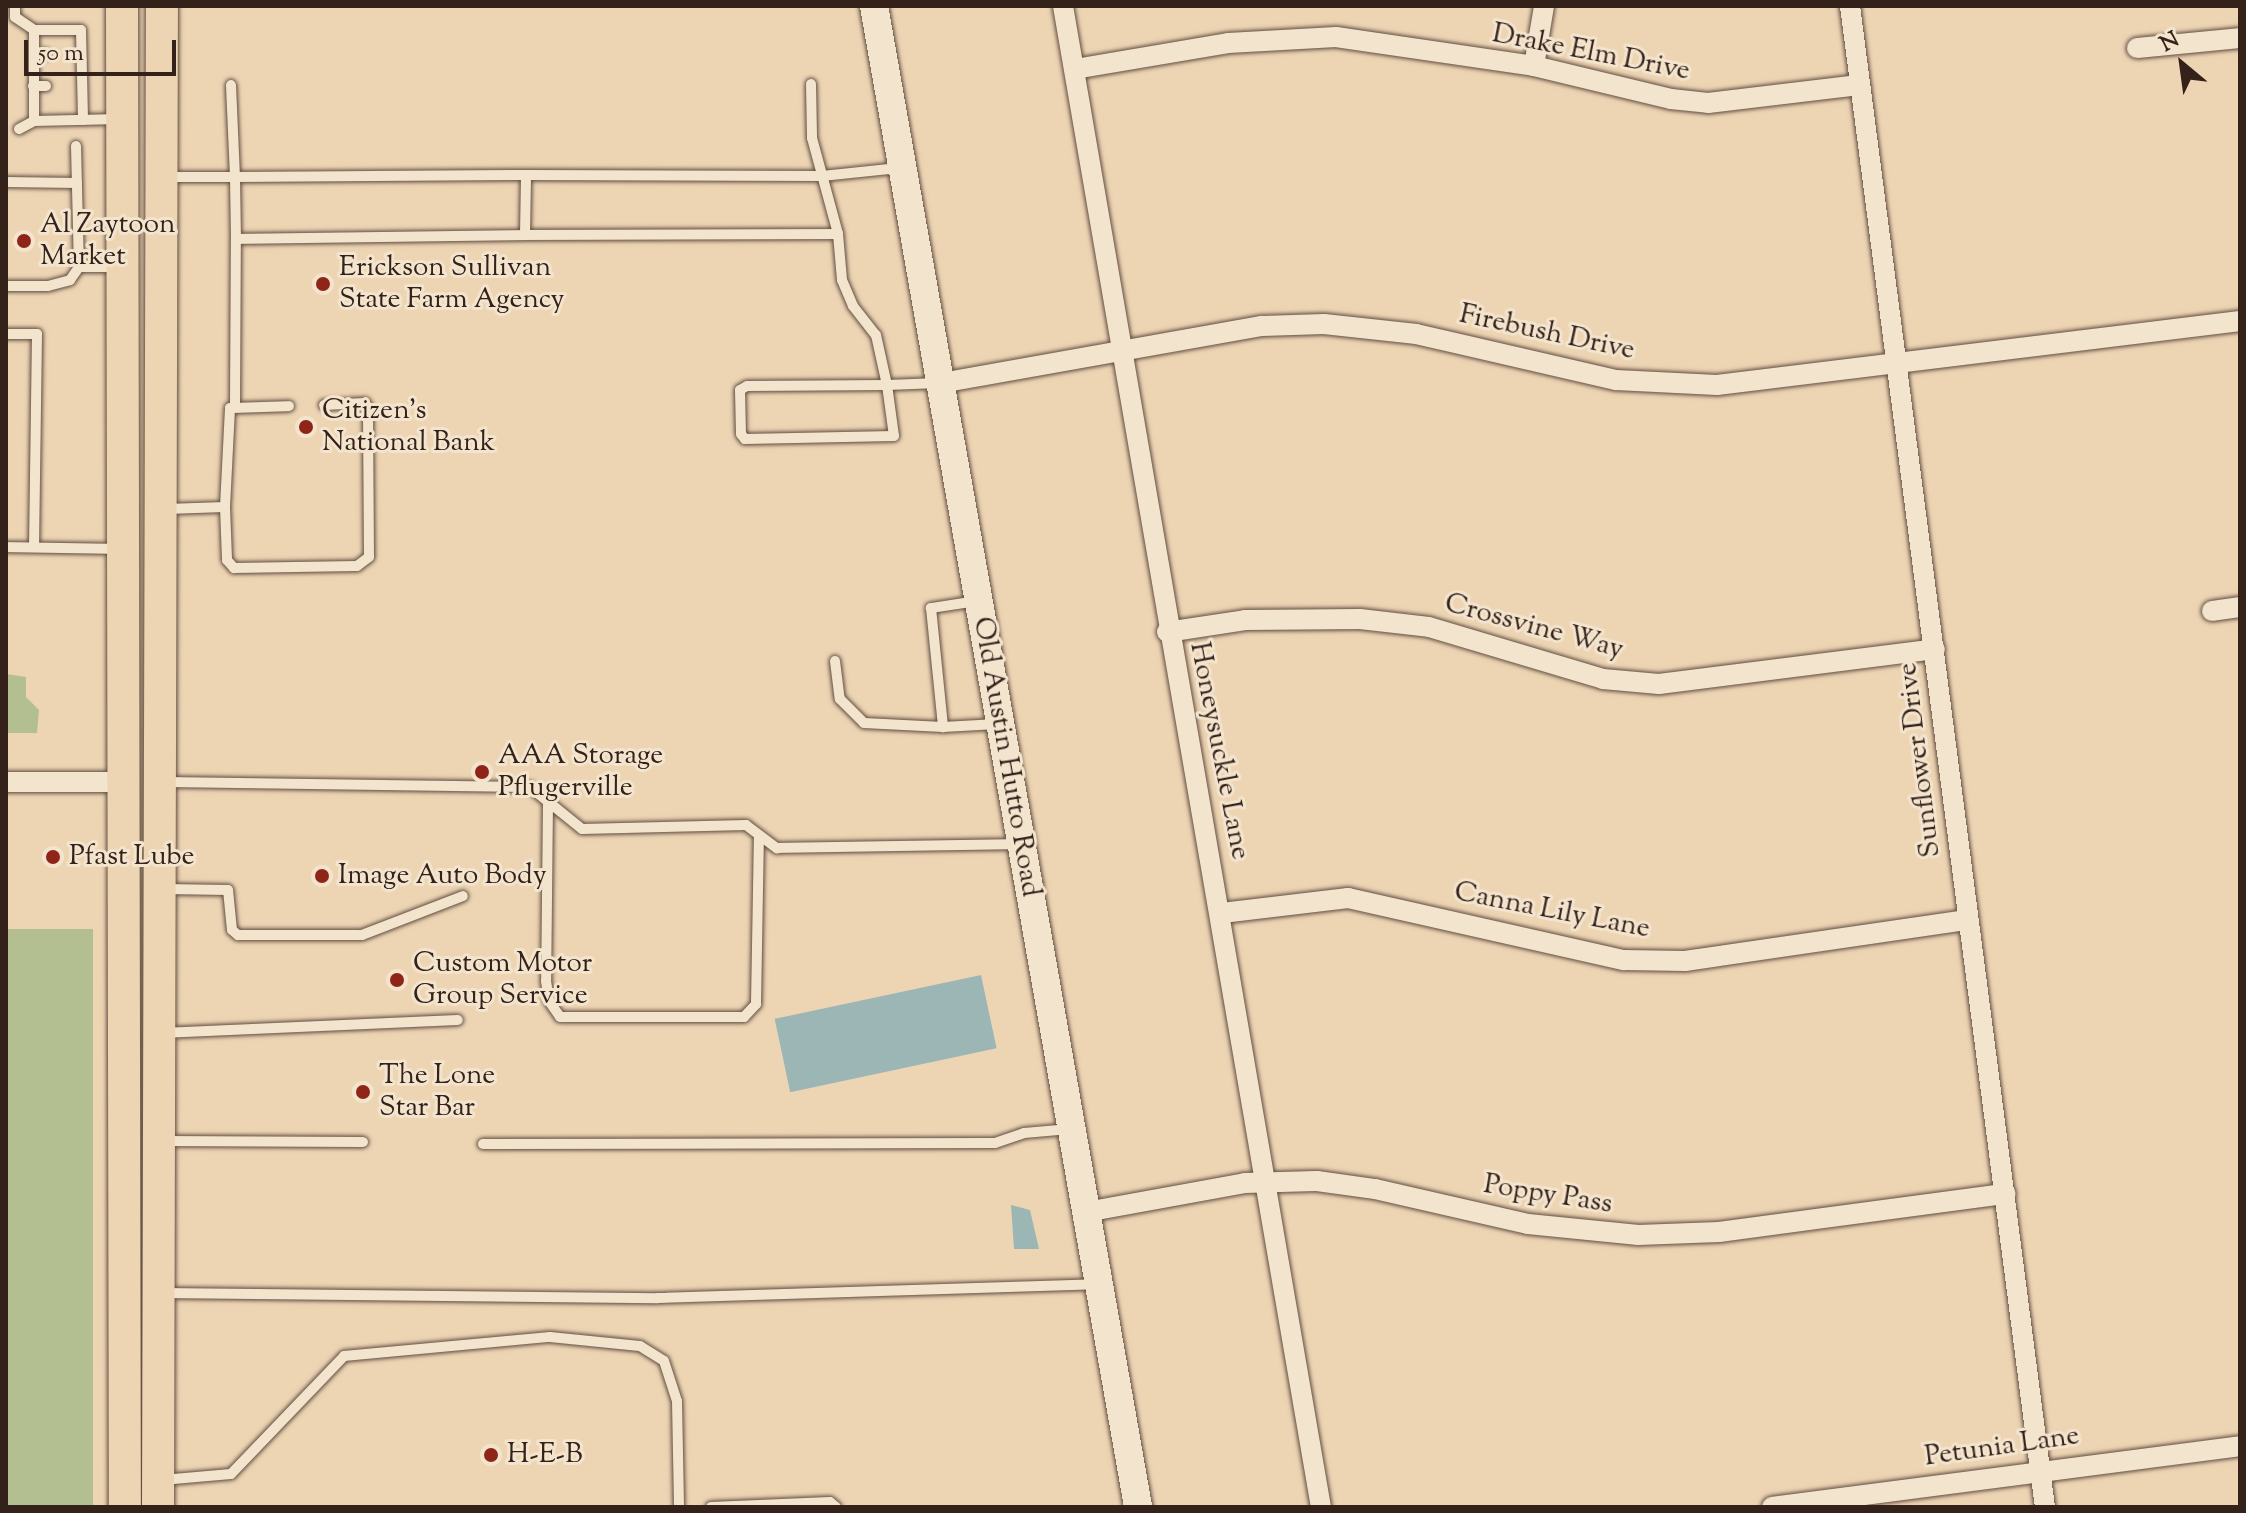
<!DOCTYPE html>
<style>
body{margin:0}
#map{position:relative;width:2246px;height:1513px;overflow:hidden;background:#edd5b4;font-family:"Sorts Mill Goudy",serif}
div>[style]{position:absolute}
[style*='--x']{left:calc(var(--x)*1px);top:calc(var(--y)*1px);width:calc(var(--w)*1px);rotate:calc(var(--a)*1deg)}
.green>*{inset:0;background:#b3be91;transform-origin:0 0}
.water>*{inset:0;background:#9cb6b6;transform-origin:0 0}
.roads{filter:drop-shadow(0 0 2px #624e40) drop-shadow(0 0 2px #624e40)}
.lane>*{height:10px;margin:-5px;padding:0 5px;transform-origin:5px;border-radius:5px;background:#f3e4ce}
.street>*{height:20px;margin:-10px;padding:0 10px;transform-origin:10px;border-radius:10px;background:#f3e4ce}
.secondary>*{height:28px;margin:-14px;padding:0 14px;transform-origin:14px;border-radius:14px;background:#f3e4ce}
.primary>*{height:32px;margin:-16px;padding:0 16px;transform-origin:16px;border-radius:16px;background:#edd5b4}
.dots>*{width:22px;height:22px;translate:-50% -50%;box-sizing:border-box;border:4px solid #f3e4ce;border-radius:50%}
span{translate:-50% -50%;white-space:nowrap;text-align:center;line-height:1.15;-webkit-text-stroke:6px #f3e4ce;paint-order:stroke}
.street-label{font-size:28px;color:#34211a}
.poi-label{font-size:28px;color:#34211a}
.left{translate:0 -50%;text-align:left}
.frame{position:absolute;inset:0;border:8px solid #34211a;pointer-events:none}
.north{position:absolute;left:2142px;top:24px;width:80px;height:80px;-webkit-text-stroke:6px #f3e4ce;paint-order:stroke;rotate:331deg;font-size:22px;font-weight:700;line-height:32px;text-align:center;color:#34211a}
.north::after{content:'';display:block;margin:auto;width:28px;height:36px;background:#34211a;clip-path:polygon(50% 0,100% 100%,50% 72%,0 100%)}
.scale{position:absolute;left:24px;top:40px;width:152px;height:36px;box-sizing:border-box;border:4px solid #34211a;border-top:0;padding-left:10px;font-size:24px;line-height:28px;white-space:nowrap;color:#34211a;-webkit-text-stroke:6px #f3e4ce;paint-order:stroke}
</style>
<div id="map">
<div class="green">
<i style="clip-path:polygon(6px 674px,26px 677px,26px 697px,39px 710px,37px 733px,6px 733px)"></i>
<i style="left:6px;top:929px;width:87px;height:578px"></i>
</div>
<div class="water">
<i style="left:981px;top:975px;width:75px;height:211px;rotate:78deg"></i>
<i style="clip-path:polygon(1011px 1205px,1030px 1210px,1039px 1249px,1014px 1249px)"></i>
</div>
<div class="roads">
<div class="lane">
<i style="--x:15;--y:6;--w:11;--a:90"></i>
<i style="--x:15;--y:17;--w:23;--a:34"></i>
<i style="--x:34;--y:30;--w:91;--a:90"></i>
<i style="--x:34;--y:121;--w:86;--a:-1.3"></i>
<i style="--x:34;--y:30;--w:47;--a:0"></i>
<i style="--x:81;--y:30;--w:90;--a:88.7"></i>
<i style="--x:34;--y:54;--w:12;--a:0"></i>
<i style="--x:811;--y:84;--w:54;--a:88.9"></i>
<i style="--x:812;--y:138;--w:99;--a:74.8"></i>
<i style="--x:838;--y:234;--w:46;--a:85"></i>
<i style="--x:842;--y:280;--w:28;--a:67"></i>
<i style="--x:853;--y:306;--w:37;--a:52"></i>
<i style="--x:876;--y:335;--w:51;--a:77.6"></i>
<i style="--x:887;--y:385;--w:51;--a:82.2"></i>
<i style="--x:894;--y:436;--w:149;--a:178.8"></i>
<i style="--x:745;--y:439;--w:6;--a:-129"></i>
<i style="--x:741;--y:434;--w:44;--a:-91.3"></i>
<i style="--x:740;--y:390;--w:8;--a:-30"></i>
<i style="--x:747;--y:386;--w:140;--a:-0.4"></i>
<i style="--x:887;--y:385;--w:52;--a:-2.2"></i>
<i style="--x:33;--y:86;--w:13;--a:0"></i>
<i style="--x:19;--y:129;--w:17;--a:-28"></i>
<i style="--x:76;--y:146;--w:121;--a:88.6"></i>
<i style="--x:79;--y:267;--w:41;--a:0"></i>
<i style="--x:526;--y:175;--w:296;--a:0.2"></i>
<i style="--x:822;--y:176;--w:77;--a:-5.9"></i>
<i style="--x:164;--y:177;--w:71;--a:0"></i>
<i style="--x:235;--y:177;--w:62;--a:89.1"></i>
<i style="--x:236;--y:239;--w:289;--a:-0.8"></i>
<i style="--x:525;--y:235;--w:60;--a:-89"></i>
<i style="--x:526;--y:175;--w:291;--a:179.6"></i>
<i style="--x:235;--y:177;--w:92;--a:-92.5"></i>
<i style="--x:6;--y:182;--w:71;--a:0.8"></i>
<i style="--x:525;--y:235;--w:313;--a:-0.2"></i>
<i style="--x:6;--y:286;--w:42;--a:0"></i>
<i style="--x:48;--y:286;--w:23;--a:-15"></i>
<i style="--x:70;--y:280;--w:16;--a:-55"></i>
<i style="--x:6;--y:334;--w:31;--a:0"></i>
<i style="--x:37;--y:334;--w:213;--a:90.8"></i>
<i style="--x:235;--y:405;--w:166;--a:-89.7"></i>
<i style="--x:225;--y:507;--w:99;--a:-87.1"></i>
<i style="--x:230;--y:408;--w:59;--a:-1.9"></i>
<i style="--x:166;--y:509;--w:59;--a:-1.9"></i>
<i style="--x:225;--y:507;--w:53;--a:87.8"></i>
<i style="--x:227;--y:560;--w:11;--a:49"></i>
<i style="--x:234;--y:568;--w:123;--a:-0.9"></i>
<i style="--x:357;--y:566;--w:15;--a:-37"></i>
<i style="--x:369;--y:557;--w:149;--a:-90.4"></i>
<i style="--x:368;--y:408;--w:6;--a:-121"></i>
<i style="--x:365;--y:403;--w:41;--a:177.2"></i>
<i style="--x:6;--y:547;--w:113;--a:1"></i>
<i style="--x:977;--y:601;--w:47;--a:171.3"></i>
<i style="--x:931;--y:608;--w:120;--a:84.2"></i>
<i style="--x:943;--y:727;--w:54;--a:-3.2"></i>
<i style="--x:835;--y:661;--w:38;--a:83"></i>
<i style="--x:840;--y:699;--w:34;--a:45"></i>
<i style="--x:864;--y:723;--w:79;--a:2.9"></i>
<i style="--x:166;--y:782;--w:364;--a:0.8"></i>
<i style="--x:530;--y:787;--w:67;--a:38.9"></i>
<i style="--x:582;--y:829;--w:164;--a:-1.4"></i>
<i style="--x:746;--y:825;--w:39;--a:37"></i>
<i style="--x:777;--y:848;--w:242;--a:-0.9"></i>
<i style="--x:548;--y:802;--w:179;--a:90.6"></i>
<i style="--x:546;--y:981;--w:20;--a:81"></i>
<i style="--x:549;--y:1001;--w:19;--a:55"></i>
<i style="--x:560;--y:1017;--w:184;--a:0"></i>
<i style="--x:744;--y:1017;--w:18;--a:-47"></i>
<i style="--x:756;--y:1004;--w:167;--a:-89"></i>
<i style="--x:165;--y:889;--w:63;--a:0.9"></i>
<i style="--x:228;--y:890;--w:40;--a:84.3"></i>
<i style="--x:232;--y:930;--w:8;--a:40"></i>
<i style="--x:238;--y:935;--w:124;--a:0"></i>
<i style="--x:362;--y:935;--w:108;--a:-21.1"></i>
<i style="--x:161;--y:1033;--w:297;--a:-2.5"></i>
<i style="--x:161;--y:1141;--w:202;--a:0.3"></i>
<i style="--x:483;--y:1144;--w:512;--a:-0.11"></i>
<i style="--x:995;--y:1143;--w:31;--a:-19"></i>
<i style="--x:1024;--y:1133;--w:46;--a:-5"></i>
<i style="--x:161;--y:1293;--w:497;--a:0.6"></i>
<i style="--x:658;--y:1298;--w:438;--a:-1.8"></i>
<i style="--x:162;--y:1480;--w:69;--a:-5"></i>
<i style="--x:231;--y:1474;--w:163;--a:-46.2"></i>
<i style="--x:344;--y:1356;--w:207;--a:-5.3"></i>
<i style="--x:550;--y:1337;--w:90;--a:5.7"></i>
<i style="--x:640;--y:1346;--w:28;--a:32"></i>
<i style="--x:664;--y:1361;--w:42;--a:72"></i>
<i style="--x:677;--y:1401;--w:106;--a:88.9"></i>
<i style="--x:711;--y:1507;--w:119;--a:-2.4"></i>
<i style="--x:830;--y:1502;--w:8;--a:40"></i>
</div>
<div class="street">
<i style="--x:1063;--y:6;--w:1523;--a:80.25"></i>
<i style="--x:1850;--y:6;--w:1514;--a:82.6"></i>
<i style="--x:2137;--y:48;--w:103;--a:-5.5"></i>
<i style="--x:1534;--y:66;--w:61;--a:-80.5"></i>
<i style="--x:1075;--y:69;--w:155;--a:-9.6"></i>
<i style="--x:1228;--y:43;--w:108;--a:-3.2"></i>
<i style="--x:1336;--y:37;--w:200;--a:8.3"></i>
<i style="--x:1534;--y:66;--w:141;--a:13.5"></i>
<i style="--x:1671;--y:99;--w:37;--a:6"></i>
<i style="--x:1708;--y:103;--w:152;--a:-6.8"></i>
<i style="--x:941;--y:383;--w:326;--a:-10.1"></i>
<i style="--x:1262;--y:326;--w:62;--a:-1.8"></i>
<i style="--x:1324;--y:324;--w:93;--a:6.2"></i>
<i style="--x:1416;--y:334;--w:205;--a:13"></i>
<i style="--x:1616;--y:380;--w:101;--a:2.8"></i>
<i style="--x:1717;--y:385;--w:527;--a:-6.98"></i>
<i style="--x:2212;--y:611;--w:28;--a:-8"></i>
<i style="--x:1167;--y:632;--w:79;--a:-8.7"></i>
<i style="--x:1245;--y:620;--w:115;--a:-0.5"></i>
<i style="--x:1360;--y:619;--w:69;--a:6.6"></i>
<i style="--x:1429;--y:627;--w:182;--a:16.6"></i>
<i style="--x:1603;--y:679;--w:56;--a:5.1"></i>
<i style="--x:1659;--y:684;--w:278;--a:-7.2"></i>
<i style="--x:6;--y:782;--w:115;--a:0"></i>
<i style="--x:1222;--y:913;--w:127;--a:-6.8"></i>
<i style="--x:1348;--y:898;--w:283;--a:12.7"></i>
<i style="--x:1624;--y:960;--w:61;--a:0.9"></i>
<i style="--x:1685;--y:961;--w:285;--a:-8.3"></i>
<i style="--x:1086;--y:1212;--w:162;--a:-10.3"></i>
<i style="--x:1245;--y:1183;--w:72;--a:-1.6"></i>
<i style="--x:1317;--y:1181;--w:59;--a:7.9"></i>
<i style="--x:1375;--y:1189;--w:157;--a:12.9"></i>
<i style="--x:1528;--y:1224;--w:111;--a:5.7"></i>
<i style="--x:1638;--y:1235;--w:81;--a:-2.1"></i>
<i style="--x:1719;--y:1232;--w:289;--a:-7.6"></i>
<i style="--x:1772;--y:1507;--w:472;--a:-7.4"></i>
</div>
<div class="secondary">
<i style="--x:874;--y:6;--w:1524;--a:80.02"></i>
</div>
<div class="primary">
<i style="--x:122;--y:6;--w:1501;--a:89.89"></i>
<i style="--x:158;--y:1507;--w:1501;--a:-89.85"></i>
</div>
</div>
<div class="dots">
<i style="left:24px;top:241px;background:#8f2418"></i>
<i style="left:323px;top:284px;background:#8f2418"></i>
<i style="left:306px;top:427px;background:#8f2418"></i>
<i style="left:482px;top:772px;background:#8f2418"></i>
<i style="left:53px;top:857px;background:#8f2418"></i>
<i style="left:322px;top:876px;background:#8f2418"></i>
<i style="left:397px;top:980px;background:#8f2418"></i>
<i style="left:363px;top:1092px;background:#8f2418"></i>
<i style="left:491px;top:1455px;background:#8f2418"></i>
</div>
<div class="street-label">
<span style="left:1591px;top:53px;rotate:11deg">Drake Elm Drive</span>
<span style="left:1547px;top:333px;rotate:12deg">Firebush Drive</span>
<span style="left:1534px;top:627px;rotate:15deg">Crossvine Way</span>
<span style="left:1219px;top:751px;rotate:79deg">Honeysuckle Lane</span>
<span style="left:1006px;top:757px;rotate:80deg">Old Austin Hutto Road</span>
<span style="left:1920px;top:760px;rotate:-97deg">Sunflower Drive</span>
<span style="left:1552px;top:911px;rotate:11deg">Canna Lily Lane</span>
<span style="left:1548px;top:1195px;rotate:9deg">Poppy Pass</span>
<span style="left:2002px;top:1447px;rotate:-8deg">Petunia Lane</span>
</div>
<div class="poi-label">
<span class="left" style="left:40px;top:241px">Al Zaytoon<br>Market</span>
<span class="left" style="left:339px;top:284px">Erickson Sullivan<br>State Farm Agency</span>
<span class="left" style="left:322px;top:427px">Citizen's<br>National Bank</span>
<span class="left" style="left:498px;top:772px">AAA Storage<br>Pflugerville</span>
<span class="left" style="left:69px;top:857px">Pfast Lube</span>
<span class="left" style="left:338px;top:876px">Image Auto Body</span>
<span class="left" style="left:413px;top:980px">Custom Motor<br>Group Service</span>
<span class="left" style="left:379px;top:1092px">The Lone<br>Star Bar</span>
<span class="left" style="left:507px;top:1455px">H-E-B</span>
</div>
<div class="frame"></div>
<div class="north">N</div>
<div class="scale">50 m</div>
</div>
